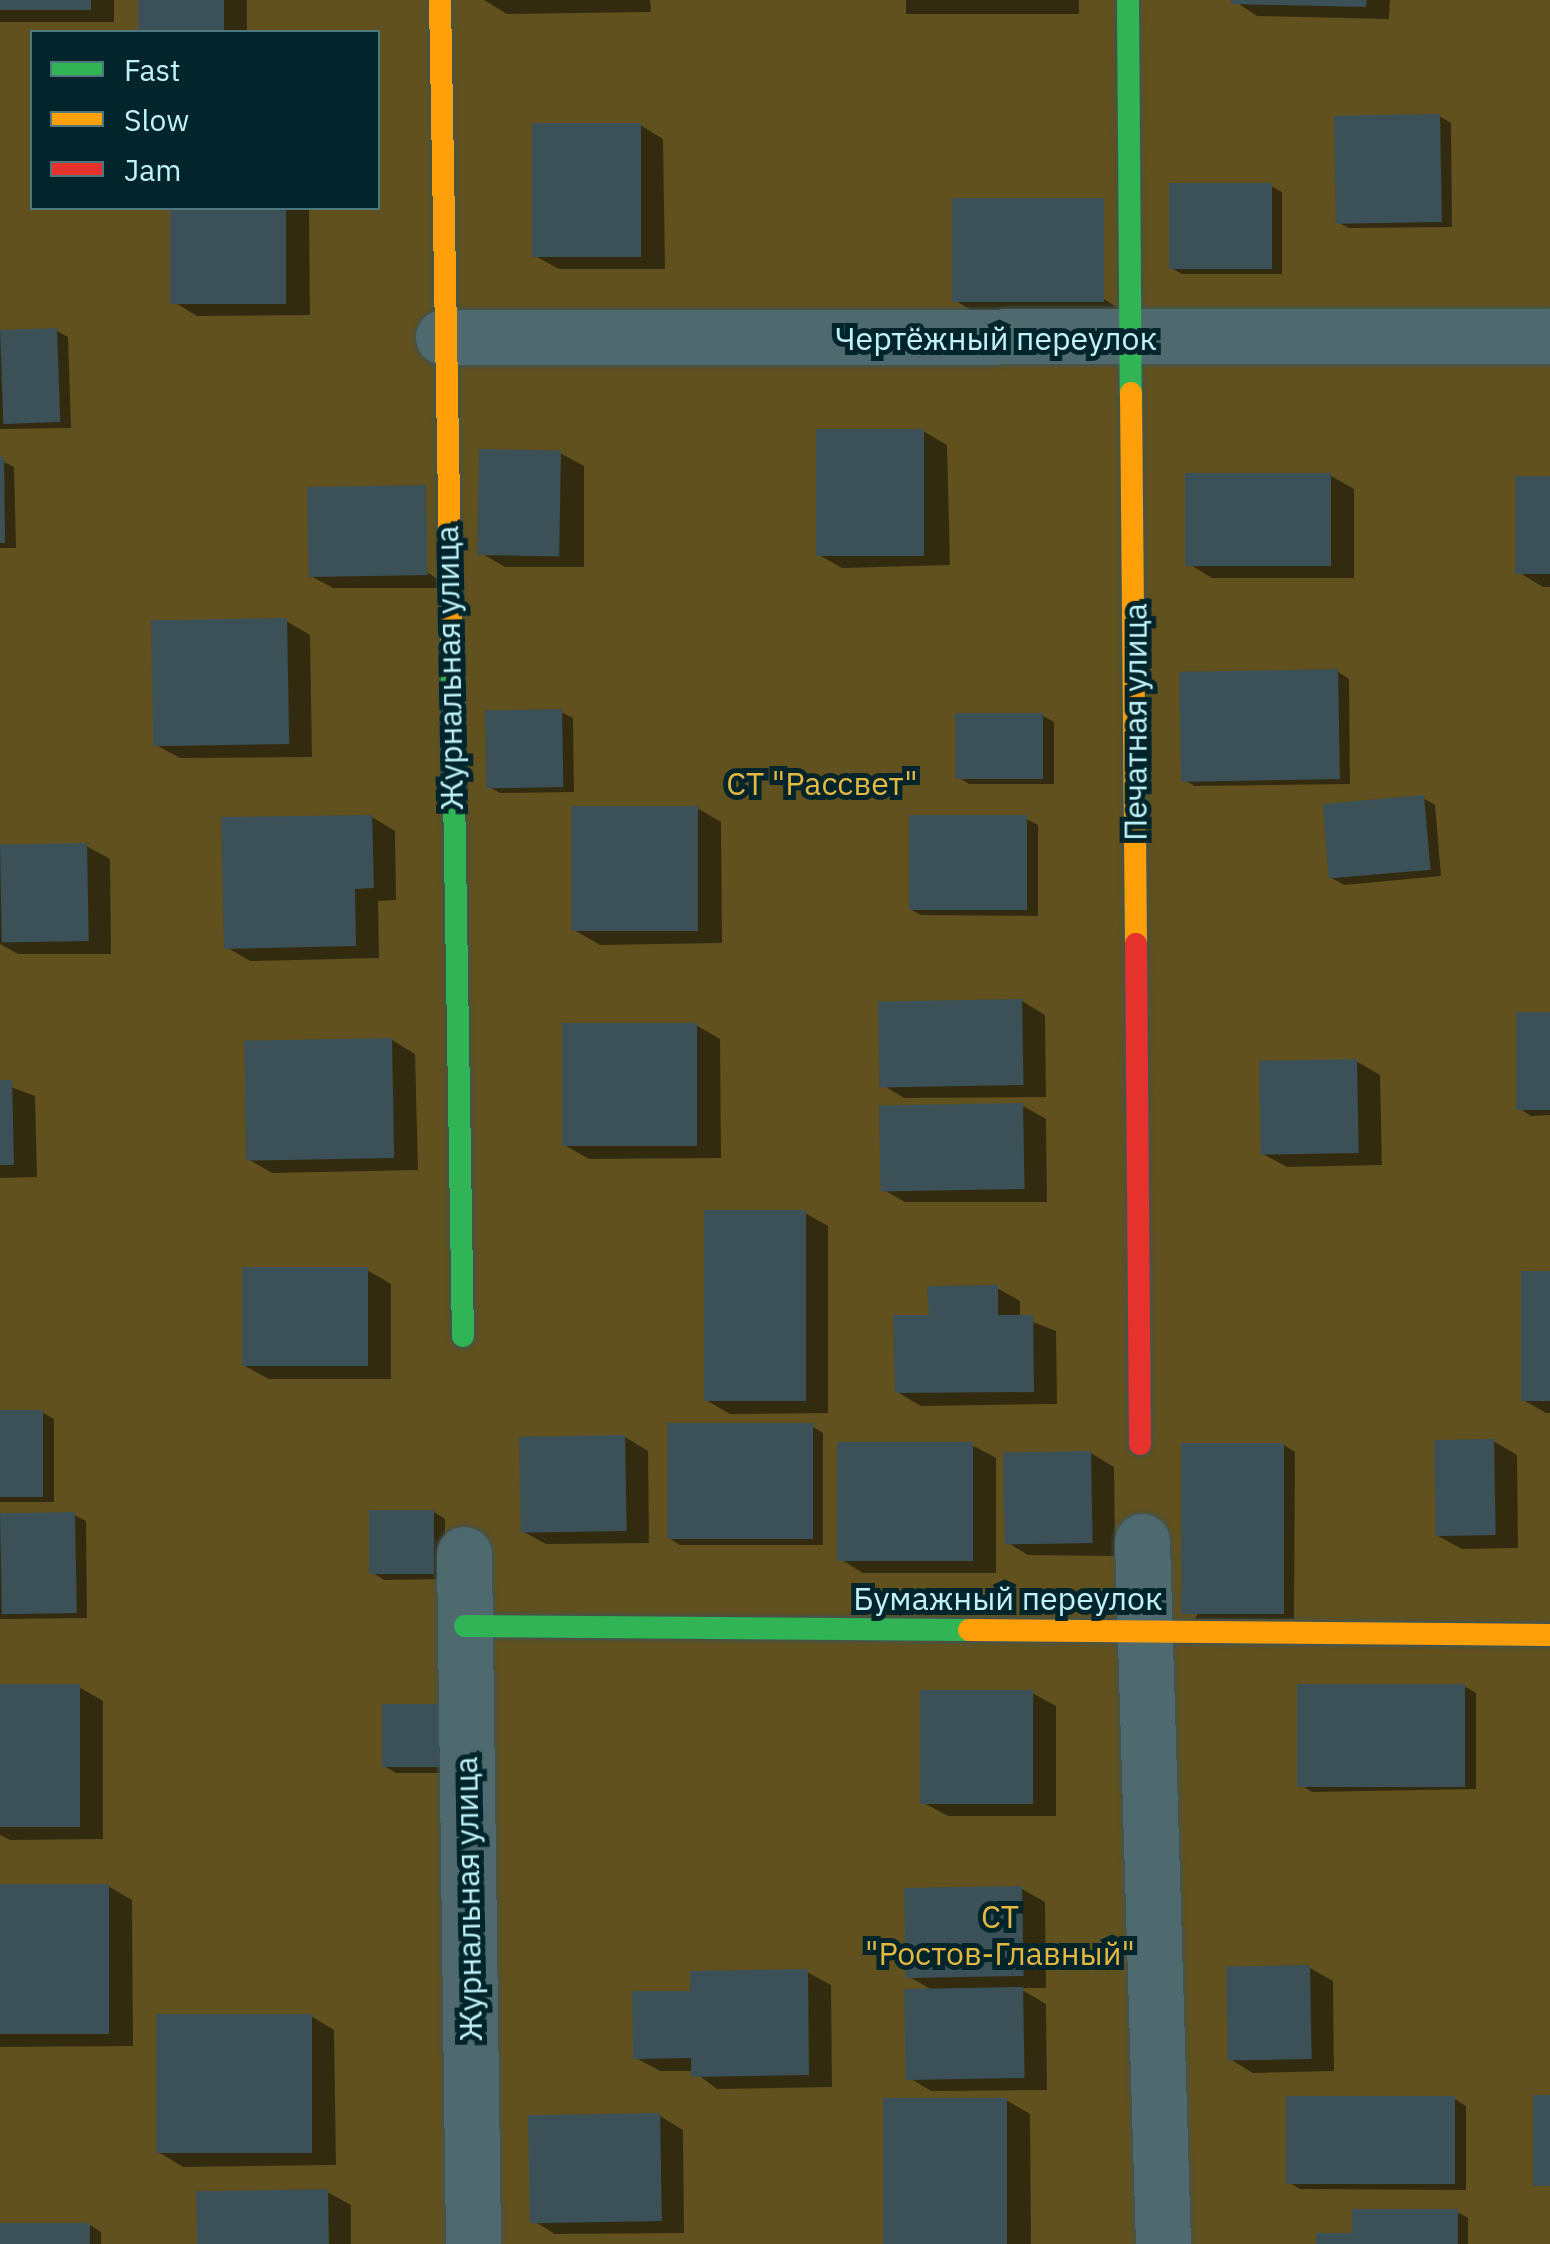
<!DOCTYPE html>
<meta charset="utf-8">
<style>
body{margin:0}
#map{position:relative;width:1550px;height:2244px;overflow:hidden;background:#25383b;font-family:"IBM Plex Sans",sans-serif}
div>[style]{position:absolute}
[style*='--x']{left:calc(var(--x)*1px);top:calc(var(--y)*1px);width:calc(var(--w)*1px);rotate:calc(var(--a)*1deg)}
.green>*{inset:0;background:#61511e}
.shadow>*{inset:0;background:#0007;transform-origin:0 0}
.building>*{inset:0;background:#3b5157;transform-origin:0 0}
.roads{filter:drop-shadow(0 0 2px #3d5458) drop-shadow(0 0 2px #3d5458)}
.street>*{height:55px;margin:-27.5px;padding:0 27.5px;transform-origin:27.5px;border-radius:27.5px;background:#4e6a6e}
.fast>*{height:22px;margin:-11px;padding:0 11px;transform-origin:11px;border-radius:11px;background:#30b455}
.slow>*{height:22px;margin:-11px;padding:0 11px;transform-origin:11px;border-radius:11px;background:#ff9f0a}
.jam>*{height:22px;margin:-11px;padding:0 11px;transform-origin:11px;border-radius:11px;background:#e5322d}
span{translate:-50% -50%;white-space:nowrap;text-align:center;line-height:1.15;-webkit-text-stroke:10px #01252a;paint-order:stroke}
.street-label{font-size:32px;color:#c1f2fa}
.park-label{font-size:32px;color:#e3b840}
.legend{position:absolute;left:30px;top:30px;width:350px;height:180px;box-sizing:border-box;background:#01252a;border:2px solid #4e777d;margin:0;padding:12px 18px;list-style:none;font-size:30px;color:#c1f2fa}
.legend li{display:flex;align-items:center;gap:20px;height:50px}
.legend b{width:50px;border:2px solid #4e777d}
</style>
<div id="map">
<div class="green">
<i style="clip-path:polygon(evenodd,0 0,1550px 0,1550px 2244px,0 2244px,0 0,32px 32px,378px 32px,378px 208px,32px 208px,32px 32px)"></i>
</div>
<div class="shadow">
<i style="left:0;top:0;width:114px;height:22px"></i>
<i style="left:140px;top:0;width:107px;height:32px"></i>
<i style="clip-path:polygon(484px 0,650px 0,651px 12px,507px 14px)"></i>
<i style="left:906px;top:0;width:173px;height:14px"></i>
<i style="clip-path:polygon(1233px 0,1390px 0,1389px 19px,1257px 16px)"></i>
<i style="clip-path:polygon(1439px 116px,1451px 123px,1452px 227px,1349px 228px,1337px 222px)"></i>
<i style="clip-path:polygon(640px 125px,663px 139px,665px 269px,559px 269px,535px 256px)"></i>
<i style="clip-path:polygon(1271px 186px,1282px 192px,1282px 274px,1182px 274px,1171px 268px)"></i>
<i style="clip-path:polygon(954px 202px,1127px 314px,979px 315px,956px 301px)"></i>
<i style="clip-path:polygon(173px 208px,309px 208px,310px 315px,197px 316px,174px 302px)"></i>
<i style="clip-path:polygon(57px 331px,68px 337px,71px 428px,0 429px,0 332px)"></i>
<i style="clip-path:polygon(923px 431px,947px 445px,950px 565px,842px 568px,819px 555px)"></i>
<i style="clip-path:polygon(560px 453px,584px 466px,584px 567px,505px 567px,481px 553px)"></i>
<i style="clip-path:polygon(0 460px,14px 467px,16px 548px,0 548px)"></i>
<i style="clip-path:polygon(1331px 476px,1354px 489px,1354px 578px,1212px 578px,1189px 564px)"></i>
<i style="clip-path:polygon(1550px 478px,1550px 587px,1543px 587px,1520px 573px)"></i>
<i style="clip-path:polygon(309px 489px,450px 588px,333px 588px,309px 575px)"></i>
<i style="clip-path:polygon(286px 621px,310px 635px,312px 757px,180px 758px,156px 745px)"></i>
<i style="clip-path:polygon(1338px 672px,1349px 679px,1350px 784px,1195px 786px,1184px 780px)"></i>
<i style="clip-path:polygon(561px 712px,573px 718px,574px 792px,500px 793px,488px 786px)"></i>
<i style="clip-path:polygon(1043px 716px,1054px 722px,1054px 784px,969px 784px,958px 777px)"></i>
<i style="clip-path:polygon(1423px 798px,1435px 805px,1441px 876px,1344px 885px,1332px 878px)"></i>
<i style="clip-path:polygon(697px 808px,721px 822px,722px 943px,600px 945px,576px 931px)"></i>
<i style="clip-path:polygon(372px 817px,395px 831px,396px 900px,378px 901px,379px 958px,250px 961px,226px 947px)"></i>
<i style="clip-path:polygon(1026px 819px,1038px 825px,1038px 916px,921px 915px,910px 909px)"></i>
<i style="clip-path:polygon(86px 846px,110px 859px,111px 954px,18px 954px,0 944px,0 847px)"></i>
<i style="clip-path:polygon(1022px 1001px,1045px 1015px,1046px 1097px,904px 1098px,881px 1084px)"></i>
<i style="clip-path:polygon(1550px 1014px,1550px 1115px,1531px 1116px,1520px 1109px)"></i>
<i style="clip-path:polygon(696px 1025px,720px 1039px,721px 1158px,589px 1159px,566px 1146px)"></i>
<i style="clip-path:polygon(392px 1040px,415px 1054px,418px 1170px,272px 1173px,248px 1159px)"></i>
<i style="clip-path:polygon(1356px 1061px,1380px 1075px,1382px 1165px,1287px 1167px,1263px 1154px)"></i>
<i style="clip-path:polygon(0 1083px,35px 1096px,37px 1177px,0 1178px)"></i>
<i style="clip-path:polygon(1023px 1106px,1046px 1119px,1047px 1202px,905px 1202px,882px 1189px)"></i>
<i style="clip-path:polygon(805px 1213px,828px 1226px,828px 1413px,730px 1414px,706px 1400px)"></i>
<i style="clip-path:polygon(367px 1270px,391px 1284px,391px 1379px,269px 1379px,245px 1366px)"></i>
<i style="clip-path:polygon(1550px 1274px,1550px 1413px,1546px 1413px,1522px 1399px)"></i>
<i style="clip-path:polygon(997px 1288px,1020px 1301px,1020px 1317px,1056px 1331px,1057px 1404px,921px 1406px,897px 1392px)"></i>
<i style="clip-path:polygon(0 1413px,43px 1413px,54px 1419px,54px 1502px,0 1502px)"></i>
<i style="clip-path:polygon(812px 1426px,823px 1433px,823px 1545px,680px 1545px,669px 1538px)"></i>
<i style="clip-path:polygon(625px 1437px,648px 1451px,649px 1543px,546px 1544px,522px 1531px)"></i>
<i style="clip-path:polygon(1493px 1441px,1517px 1455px,1518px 1548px,1462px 1549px,1438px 1536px)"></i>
<i style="clip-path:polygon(972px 1445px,996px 1458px,996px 1573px,863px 1573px,840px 1559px)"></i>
<i style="clip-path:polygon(1284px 1445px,1295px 1452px,1294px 1619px,1195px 1619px)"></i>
<i style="clip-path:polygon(1091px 1453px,1114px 1467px,1115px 1556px,1028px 1555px,1005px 1541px)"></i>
<i style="clip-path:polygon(434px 1512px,445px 1519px,445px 1579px,384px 1580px,373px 1573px)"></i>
<i style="clip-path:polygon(74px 1515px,86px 1521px,87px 1618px,0 1619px,0 1516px)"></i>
<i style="clip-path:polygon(1464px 1686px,1476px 1693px,1476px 1789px,1312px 1792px,1301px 1785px)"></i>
<i style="clip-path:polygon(0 1687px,79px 1687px,103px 1701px,103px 1839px,10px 1840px,0 1835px)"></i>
<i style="clip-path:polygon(1032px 1693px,1056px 1706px,1056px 1816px,948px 1816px,924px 1803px)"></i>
<i style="clip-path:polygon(384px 1706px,453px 1773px,396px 1773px,384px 1766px)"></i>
<i style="clip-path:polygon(108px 1886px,132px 1900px,133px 2046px,0 2047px,0 1887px)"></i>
<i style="clip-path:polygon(1022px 1889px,1045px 1902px,1046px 1988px,1019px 1988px,1046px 2004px,1047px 2090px,931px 2091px,908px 2077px,934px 1991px,908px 1976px)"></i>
<i style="clip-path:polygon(1310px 1968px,1333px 1981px,1334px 2071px,1253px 2073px,1230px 2059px)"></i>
<i style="clip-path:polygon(807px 1972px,831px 1985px,832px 2087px,717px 2089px,693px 2071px,660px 2071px,636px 2058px,692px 1993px)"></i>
<i style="clip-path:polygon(311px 2016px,334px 2030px,336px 2165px,183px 2167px,160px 2153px)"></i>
<i style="clip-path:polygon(1455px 2099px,1466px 2106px,1466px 2190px,1300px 2189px,1288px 2182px)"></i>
<i style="clip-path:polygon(1006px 2100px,1030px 2114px,1031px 2244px,886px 2244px)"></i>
<i style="clip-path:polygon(660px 2116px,683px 2130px,684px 2233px,555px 2234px,532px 2220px)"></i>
<i style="clip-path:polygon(327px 2192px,351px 2205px,351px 2244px,200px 2244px)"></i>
<i style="clip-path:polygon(1457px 2212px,1468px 2218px,1468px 2244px,1319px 2244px)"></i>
<i style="clip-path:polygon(0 2225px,90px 2225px,101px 2232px,101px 2244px,0 2244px)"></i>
</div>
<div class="building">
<i style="left:0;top:0;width:91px;height:10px"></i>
<i style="left:138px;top:0;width:86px;height:32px"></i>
<i style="clip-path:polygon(1231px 0,1367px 0,1366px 7px,1231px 4px)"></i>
<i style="left:1440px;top:114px;width:108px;height:106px;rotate:89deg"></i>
<i style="left:532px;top:123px;width:109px;height:134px"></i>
<i style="left:1169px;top:183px;width:103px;height:86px"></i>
<i style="left:1104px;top:198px;width:104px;height:152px;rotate:90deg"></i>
<i style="left:170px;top:208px;width:116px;height:96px"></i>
<i style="left:57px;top:328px;width:94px;height:57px;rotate:88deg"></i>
<i style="left:816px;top:429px;width:108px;height:127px"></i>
<i style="left:479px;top:449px;width:82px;height:106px;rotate:1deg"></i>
<i style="clip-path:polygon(0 457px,4px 457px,5px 543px,0 543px)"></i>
<i style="left:1185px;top:473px;width:146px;height:93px"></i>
<i style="left:1550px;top:476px;width:98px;height:35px;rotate:90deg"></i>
<i style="left:426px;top:485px;width:90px;height:119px;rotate:89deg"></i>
<i style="left:287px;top:618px;width:126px;height:136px;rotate:89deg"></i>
<i style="left:1338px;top:669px;width:110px;height:159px;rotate:89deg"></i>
<i style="left:562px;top:709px;width:78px;height:77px;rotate:89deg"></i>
<i style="left:955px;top:713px;width:88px;height:66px"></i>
<i style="left:1424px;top:795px;width:75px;height:102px;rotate:85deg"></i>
<i style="left:698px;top:806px;width:125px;height:127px;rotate:90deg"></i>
<i style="clip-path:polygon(372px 815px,374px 888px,355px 889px,356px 946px,224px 949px,221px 817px)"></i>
<i style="left:909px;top:815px;width:118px;height:95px"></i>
<i style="left:87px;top:843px;width:98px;height:87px;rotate:89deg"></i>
<i style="left:1022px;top:999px;width:86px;height:144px;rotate:89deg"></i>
<i style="left:1516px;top:1012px;width:34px;height:98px"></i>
<i style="left:697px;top:1023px;width:123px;height:135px;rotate:90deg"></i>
<i style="left:392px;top:1038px;width:120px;height:148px;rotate:89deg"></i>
<i style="left:1357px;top:1059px;width:94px;height:98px;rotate:89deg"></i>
<i style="clip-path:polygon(0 1080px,12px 1080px,14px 1165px,0 1165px)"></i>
<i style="left:1023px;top:1103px;width:86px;height:144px;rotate:89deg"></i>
<i style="left:704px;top:1210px;width:102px;height:191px"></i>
<i style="left:368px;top:1267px;width:99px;height:126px;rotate:90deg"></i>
<i style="left:1521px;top:1271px;width:29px;height:130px"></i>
<i style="clip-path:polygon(998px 1285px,998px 1315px,1033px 1315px,1034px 1392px,895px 1393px,893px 1315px,929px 1315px,927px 1286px)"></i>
<i style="left:0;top:1410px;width:43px;height:87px"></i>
<i style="left:667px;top:1423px;width:146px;height:116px"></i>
<i style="left:625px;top:1435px;width:96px;height:106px;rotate:89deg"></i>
<i style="left:1494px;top:1439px;width:96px;height:60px;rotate:89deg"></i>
<i style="left:973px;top:1442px;width:119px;height:136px;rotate:90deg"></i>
<i style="left:1181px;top:1443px;width:103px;height:171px"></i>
<i style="left:1091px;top:1451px;width:92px;height:88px;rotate:89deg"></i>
<i style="left:434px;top:1510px;width:64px;height:65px;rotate:90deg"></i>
<i style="left:75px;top:1512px;width:101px;height:75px;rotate:89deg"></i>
<i style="left:80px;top:1684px;width:143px;height:80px;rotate:90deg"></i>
<i style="left:1297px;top:1684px;width:168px;height:103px"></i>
<i style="left:1033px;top:1690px;width:114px;height:113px;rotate:90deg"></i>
<i style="left:382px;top:1704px;width:61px;height:63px"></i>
<i style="left:0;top:1884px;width:109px;height:150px"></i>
<i style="left:1022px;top:1886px;width:90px;height:118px;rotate:89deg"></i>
<i style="left:1310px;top:1965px;width:94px;height:84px;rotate:89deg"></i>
<i style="clip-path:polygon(808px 1969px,809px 2075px,691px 2077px,691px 2058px,633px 2059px,632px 1991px,690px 1991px,690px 1971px)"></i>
<i style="left:1023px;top:1987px;width:91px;height:119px;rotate:89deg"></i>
<i style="left:312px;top:2014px;width:139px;height:156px;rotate:90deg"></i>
<i style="left:1533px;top:2095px;width:17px;height:91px"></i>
<i style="left:1286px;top:2096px;width:169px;height:88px"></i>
<i style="left:883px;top:2098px;width:124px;height:146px"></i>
<i style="left:660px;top:2113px;width:108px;height:132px;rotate:89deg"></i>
<i style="left:328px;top:2189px;width:55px;height:132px;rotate:89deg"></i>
<i style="clip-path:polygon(1352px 2209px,1458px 2209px,1458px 2244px,1316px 2244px,1316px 2233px,1352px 2233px)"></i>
<i style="left:0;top:2223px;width:90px;height:21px"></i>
</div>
<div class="roads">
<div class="street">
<i style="--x:443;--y:337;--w:1107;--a:-0.05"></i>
<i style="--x:1142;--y:1541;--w:703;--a:88.29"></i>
<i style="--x:464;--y:1554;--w:690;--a:89.25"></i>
</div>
<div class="fast">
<i style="--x:1128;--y:0;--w:393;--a:89.6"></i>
<i style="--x:452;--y:669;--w:667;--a:89.06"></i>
<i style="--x:465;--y:1626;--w:504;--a:0.45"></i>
</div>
<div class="slow">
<i style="--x:440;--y:0;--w:669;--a:88.97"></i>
<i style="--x:1131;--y:393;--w:551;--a:89.48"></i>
<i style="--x:969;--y:1630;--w:581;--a:0.49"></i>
</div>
<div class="jam">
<i style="--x:1136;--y:944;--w:500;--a:89.54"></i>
</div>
</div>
<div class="street-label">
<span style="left:996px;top:338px">Чертёжный переулок</span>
<span style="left:449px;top:668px;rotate:-91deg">Журнальная улица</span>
<span style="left:1135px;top:722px;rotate:-90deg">Печатная улица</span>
<span style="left:1008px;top:1598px">Бумажный переулок</span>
<span style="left:468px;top:1899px;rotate:-91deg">Журнальная улица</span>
</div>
<div class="park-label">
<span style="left:822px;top:783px">СТ "Рассвет"</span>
<span style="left:1000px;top:1935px">СТ<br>"Ростов-Главный"</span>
</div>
<ul class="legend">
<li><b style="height:12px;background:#30b455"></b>Fast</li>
<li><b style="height:12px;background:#ff9f0a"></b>Slow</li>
<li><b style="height:12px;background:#e5322d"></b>Jam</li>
</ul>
</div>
